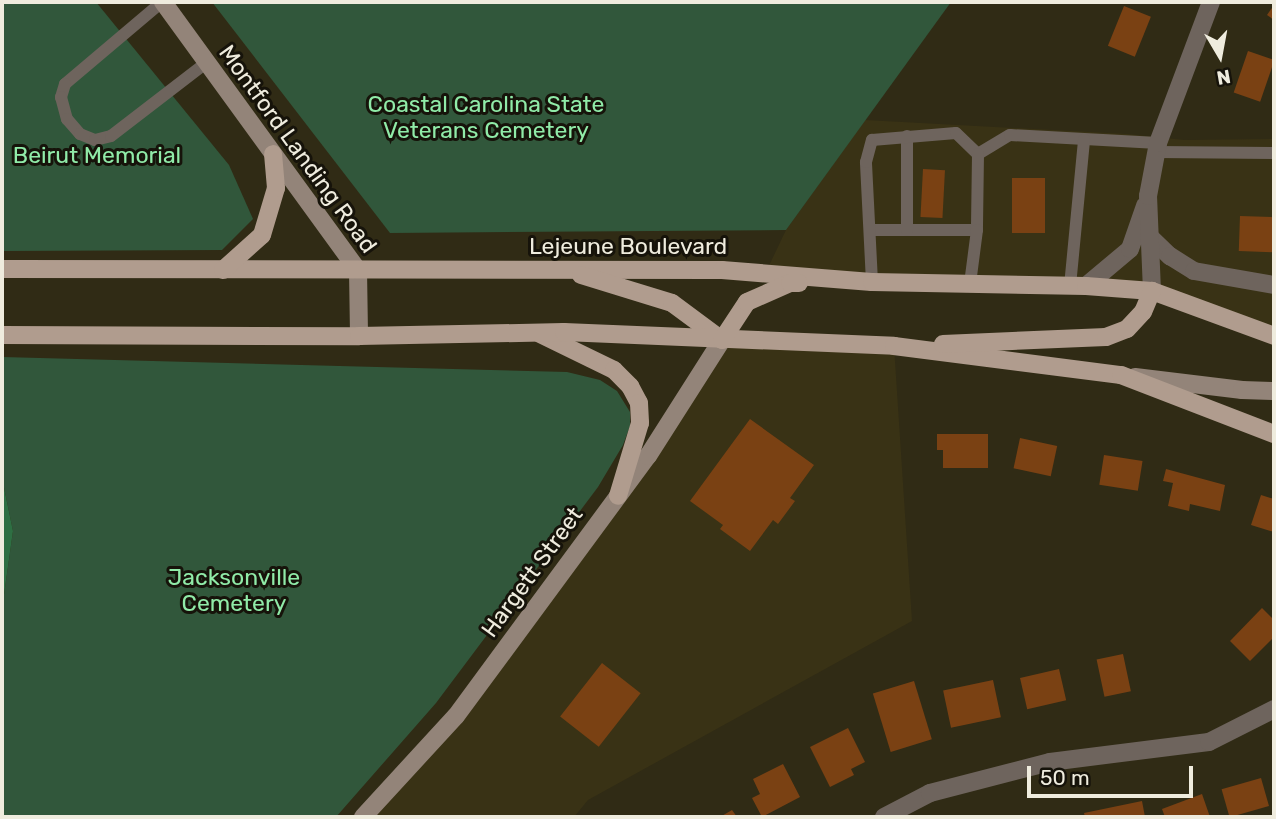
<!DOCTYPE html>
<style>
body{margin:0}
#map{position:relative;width:1276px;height:819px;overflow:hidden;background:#302b15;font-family:Rubik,sans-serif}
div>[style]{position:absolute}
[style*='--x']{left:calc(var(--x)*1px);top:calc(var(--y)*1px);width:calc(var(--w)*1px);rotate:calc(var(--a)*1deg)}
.built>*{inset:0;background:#393215}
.green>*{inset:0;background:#31573b}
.forest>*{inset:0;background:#2e6f43}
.building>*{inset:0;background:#7a4113;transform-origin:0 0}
.lane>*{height:12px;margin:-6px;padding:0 6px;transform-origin:6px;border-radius:6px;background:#6e645d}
.street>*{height:18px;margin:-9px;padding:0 9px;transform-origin:9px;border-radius:9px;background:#6e645d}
.secondary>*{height:18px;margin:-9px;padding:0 9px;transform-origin:9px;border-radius:9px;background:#938479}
.primary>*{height:18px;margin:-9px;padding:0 9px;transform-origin:9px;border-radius:9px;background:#b09c8e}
span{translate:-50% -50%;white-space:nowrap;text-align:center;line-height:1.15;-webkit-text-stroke:6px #16130a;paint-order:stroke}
.park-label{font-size:23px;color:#90eba8}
.street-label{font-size:23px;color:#efecde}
.frame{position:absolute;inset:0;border:4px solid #efecde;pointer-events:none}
.north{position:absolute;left:1185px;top:21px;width:70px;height:70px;-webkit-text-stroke:5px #16130a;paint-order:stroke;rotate:170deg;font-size:19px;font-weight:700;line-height:28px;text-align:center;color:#efecde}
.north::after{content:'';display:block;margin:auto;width:24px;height:32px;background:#efecde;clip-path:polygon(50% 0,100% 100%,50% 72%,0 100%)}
.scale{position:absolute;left:1027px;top:766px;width:166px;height:32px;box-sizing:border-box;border:4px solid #efecde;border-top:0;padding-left:9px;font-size:21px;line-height:24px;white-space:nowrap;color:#efecde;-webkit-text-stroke:5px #16130a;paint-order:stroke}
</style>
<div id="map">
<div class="built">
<i style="clip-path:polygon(865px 120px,1127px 134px,1184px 140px,1274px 139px,1274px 336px,1152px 291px,765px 274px,786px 230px)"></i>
<i style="clip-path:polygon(722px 340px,894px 346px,912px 621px,588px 800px,574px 817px,363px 817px,456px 716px)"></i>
</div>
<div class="green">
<i style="clip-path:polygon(2px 2px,96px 2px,229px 165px,253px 219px,222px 250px,2px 251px)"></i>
<i style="clip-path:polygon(212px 2px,951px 2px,786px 230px,390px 233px)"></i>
<i style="clip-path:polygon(2px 357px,567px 372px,600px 380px,617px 391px,630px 412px,630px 426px,623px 445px,598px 487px,436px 703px,336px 817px,2px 817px,2px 609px,13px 531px,2px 478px)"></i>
</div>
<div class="forest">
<i style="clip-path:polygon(2px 478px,13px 531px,2px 609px)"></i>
</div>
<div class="building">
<i style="clip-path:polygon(1274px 5px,1274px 20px,1267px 15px)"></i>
<i style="left:1124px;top:6px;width:29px;height:43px;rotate:22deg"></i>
<i style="left:1248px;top:51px;width:28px;height:44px;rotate:19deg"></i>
<i style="left:923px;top:169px;width:22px;height:48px;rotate:3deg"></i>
<i style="left:1012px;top:178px;width:33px;height:55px"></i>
<i style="left:1240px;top:216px;width:34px;height:35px;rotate:2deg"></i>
<i style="clip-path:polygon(750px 419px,814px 465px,790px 498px,795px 501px,778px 524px,773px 520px,750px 551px,720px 529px,723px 525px,690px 501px)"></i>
<i style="clip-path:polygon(937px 434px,988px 434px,988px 468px,943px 468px,943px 450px,937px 450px)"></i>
<i style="left:1020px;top:438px;width:38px;height:31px;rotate:12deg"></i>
<i style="left:1104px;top:455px;width:39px;height:30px;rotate:9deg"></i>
<i style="clip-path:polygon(1166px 469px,1225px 485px,1220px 511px,1190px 504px,1189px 511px,1168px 506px,1173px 483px,1163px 481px)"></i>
<i style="clip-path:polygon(1261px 495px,1274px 499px,1274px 532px,1251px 525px)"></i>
<i style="clip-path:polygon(1262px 608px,1274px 620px,1274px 637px,1250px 661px,1230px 641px)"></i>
<i style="left:1123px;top:654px;width:38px;height:27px;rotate:78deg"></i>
<i style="left:602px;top:663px;width:49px;height:68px;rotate:38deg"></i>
<i style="left:1059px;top:669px;width:32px;height:40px;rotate:77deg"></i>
<i style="left:993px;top:680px;width:38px;height:51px;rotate:78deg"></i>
<i style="left:914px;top:681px;width:61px;height:43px;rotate:73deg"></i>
<i style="clip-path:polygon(848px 728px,865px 762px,851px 769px,854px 775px,830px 787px,810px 747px)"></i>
<i style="clip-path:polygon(783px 764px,800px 797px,762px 817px,752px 798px,760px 794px,753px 779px)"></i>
<i style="left:1261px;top:778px;width:29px;height:41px;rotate:74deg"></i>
<i style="clip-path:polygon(1202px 794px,1210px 817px,1165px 817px,1162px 809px)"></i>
<i style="clip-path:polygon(1142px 801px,1145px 817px,1085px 817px,1084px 813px)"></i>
<i style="clip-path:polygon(732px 810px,737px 817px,720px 817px)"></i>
</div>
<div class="lane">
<i style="--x:162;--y:2;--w:127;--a:139.8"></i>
<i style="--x:65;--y:84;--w:14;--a:107"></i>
<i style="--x:61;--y:97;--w:23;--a:75"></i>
<i style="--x:67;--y:119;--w:20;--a:49"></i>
<i style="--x:80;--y:134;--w:16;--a:22"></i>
<i style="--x:95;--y:140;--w:16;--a:-14"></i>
<i style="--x:111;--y:136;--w:121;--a:-37.6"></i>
<i style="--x:1156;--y:152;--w:118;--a:0.5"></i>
<i style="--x:978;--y:154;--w:37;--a:-31"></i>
<i style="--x:1010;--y:135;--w:148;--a:3.1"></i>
<i style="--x:870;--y:230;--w:107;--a:0"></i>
<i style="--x:907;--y:230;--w:94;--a:-90"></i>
<i style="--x:872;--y:282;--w:120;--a:-92.9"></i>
<i style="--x:866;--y:162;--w:23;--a:-75"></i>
<i style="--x:872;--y:140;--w:84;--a:-4.8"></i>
<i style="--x:956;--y:133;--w:30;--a:44"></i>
<i style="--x:978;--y:154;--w:76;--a:90.8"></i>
<i style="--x:977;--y:230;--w:54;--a:97.4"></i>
<i style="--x:1070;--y:286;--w:147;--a:-84.5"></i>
</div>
<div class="street">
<i style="--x:1150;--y:237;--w:28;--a:44"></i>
<i style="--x:1170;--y:256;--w:28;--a:32"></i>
<i style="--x:1194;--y:271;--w:81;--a:9.9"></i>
<i style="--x:1086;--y:286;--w:57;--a:-40.1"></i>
<i style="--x:1130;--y:249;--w:46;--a:-70.8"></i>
<i style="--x:1152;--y:291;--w:95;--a:-92.4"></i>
<i style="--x:1148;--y:196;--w:54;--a:-79.3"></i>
<i style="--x:1158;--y:143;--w:151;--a:-69.4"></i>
<i style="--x:884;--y:817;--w:52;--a:-27.6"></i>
<i style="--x:930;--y:793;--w:124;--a:-14.5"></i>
<i style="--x:1050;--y:762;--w:160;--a:-7.2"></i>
<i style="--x:1209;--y:742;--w:73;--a:-26.9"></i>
</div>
<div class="secondary">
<i style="--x:163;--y:2;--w:331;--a:54"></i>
<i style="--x:358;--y:270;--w:66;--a:89.1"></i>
<i style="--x:1135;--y:377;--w:108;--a:6.9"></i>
<i style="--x:1242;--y:390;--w:32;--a:2"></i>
<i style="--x:363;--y:817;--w:137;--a:-47.4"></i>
<i style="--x:456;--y:716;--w:323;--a:-53.6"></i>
<i style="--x:648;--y:456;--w:138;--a:-57.5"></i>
</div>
<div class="primary">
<i style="--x:2;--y:269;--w:720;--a:0.08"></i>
<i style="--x:722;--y:270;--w:150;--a:4.6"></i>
<i style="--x:872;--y:282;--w:214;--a:1.1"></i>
<i style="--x:1086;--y:286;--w:66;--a:4.3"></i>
<i style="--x:1152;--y:291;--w:130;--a:20.2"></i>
<i style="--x:223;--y:270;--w:52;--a:-41.9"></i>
<i style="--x:262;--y:235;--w:49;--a:-73.4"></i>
<i style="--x:276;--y:188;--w:34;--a:-95"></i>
<i style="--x:581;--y:275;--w:95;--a:17.1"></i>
<i style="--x:672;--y:303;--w:62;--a:36.5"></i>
<i style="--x:540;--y:334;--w:82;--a:25.9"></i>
<i style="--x:614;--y:370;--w:23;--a:45"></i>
<i style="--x:630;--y:386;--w:19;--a:62"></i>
<i style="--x:639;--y:403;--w:20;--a:87"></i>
<i style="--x:640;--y:423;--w:76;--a:106.8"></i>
<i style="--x:2;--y:335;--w:357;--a:0.2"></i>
<i style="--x:359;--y:336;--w:205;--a:-1.1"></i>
<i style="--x:564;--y:332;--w:330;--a:2.4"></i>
<i style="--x:894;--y:346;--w:229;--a:7.3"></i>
<i style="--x:1121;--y:375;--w:164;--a:21.1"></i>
<i style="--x:722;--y:340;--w:45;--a:-56.7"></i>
<i style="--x:747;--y:302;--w:47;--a:-23.8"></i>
<i style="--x:790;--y:283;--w:9;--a:0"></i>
<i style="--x:943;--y:344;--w:163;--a:-2.5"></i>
<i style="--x:1106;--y:337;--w:22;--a:-21"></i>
<i style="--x:1127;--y:329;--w:23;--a:-47"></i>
<i style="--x:1143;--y:312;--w:23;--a:-67"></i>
</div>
<div class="park-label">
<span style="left:486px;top:117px">Coastal Carolina State<br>Veterans Cemetery</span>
<span style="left:97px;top:155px">Beirut Memorial</span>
<span style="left:234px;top:590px">Jacksonville<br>Cemetery</span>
</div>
<div class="street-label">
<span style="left:298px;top:149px;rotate:54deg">Montford Landing Road</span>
<span style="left:628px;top:246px">Lejeune Boulevard</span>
<span style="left:532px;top:572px;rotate:-54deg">Hargett Street</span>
</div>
<div class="frame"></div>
<div class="north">N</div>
<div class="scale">50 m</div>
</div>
